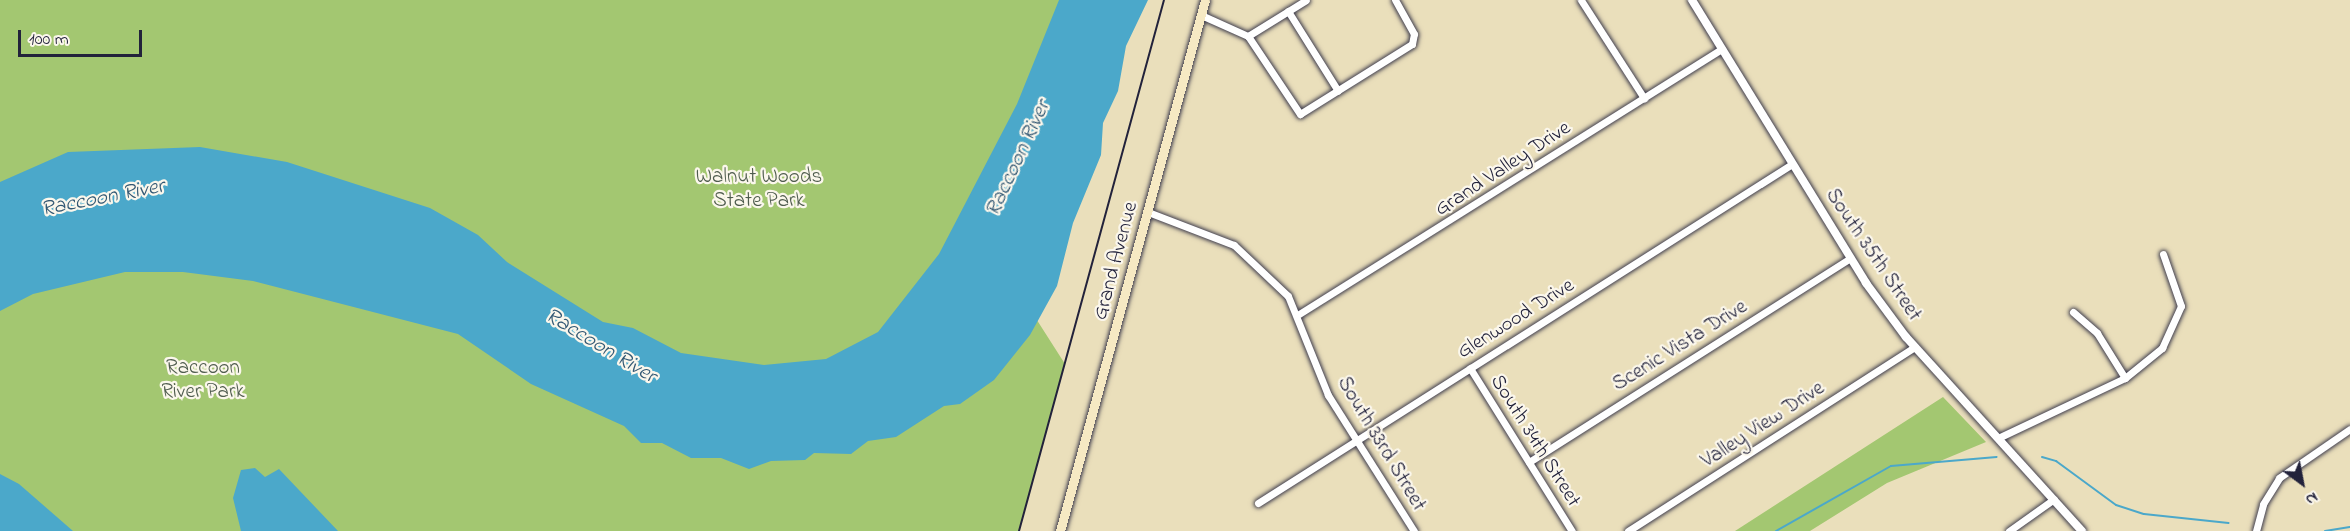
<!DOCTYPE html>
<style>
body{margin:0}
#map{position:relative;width:2350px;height:531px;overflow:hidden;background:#eadfbb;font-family:"Indie Flower",sans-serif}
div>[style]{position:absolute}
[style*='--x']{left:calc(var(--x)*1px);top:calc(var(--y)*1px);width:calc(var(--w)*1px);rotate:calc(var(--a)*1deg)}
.green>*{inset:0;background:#a3c771}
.water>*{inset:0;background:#4ba8ca}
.stream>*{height:2px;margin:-1px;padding:0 1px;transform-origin:1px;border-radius:1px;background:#4ba8ca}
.roads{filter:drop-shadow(0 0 2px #403e4e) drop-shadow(0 0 2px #403e4e)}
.minor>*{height:7px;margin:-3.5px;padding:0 3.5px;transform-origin:3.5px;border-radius:3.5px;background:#fff}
.tertiary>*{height:8px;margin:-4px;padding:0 4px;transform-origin:4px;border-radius:4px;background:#fff}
.secondary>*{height:9px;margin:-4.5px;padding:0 4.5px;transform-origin:4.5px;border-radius:4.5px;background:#f6e9c3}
.rail>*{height:2px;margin:-1px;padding:0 1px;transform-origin:1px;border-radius:1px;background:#22223b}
span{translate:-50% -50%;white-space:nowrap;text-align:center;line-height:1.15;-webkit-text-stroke:4.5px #fbf7ec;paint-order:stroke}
.street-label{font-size:21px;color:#22223b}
.park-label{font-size:21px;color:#4f5c4e}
.water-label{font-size:22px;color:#325874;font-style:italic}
.north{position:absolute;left:2272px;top:453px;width:60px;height:60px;-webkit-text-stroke:4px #fbf7ec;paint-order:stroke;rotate:148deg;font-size:16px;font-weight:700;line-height:24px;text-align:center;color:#22223b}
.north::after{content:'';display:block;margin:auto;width:21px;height:27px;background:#22223b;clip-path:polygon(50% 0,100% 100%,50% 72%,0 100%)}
.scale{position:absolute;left:18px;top:30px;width:124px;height:27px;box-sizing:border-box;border:3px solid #22223b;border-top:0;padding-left:8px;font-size:18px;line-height:21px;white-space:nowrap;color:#22223b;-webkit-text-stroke:4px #fbf7ec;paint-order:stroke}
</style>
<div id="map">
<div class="green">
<i style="clip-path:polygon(0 0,1078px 0,971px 243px,837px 375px,768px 393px,0 204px)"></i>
<i style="clip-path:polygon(295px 242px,654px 429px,1019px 292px,1065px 364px,1019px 531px,0 531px,0 259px)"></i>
<i style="clip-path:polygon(1943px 397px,1986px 442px,1887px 483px,1810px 531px,1735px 531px)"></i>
</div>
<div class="water">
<i style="clip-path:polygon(1059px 0,1148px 0,1126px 46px,1118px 91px,1103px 123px,1101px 155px,1073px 223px,1057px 286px,1030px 335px,994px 380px,960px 404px,944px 406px,896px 437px,868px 441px,851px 454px,814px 453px,805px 460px,771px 461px,749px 469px,721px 458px,691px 458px,662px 443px,641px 443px,624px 426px,531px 384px,458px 334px,253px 281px,183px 272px,125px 272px,33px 294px,0 311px,0 182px,68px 152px,200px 147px,287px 162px,430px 208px,478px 235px,507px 262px,603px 322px,633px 328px,681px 353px,764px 365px,826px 359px,878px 332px,939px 254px,1017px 104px)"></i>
<i style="clip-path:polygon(255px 468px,265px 477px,279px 469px,338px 531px,241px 531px,233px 498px,241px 470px)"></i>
<i style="clip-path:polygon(0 474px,19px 484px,73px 531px,0 531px)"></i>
</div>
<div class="stream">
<i style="--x:2042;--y:457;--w:15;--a:16"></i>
<i style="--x:2056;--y:461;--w:74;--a:36.3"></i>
<i style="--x:2116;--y:505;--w:29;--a:18"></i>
<i style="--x:2144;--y:514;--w:85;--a:6"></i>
<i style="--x:1776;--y:531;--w:132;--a:-29.5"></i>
<i style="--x:1891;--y:466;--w:106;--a:-4.9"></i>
<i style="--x:2325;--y:531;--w:25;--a:-9"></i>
</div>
<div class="roads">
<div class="minor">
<i style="--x:1581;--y:0;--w:117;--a:57.3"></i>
<i style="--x:1288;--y:11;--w:94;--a:58"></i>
<i style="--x:1201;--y:15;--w:51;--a:24.1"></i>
<i style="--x:1248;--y:36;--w:94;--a:56.3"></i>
<i style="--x:1300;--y:114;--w:132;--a:-32"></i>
<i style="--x:1412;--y:44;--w:10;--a:-79"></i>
<i style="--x:1414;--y:34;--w:39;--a:-119"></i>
<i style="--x:1248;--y:36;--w:68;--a:-31.8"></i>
<i style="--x:1148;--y:212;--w:92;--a:21"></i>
<i style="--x:1234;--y:245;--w:74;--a:43.4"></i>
<i style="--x:1288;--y:296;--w:107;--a:68"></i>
<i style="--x:1328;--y:395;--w:161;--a:57.7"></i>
<i style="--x:2073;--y:312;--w:32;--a:41"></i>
<i style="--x:2097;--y:333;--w:53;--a:58.1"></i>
<i style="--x:1299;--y:314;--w:499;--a:-32.1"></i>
<i style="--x:1470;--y:368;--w:192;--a:58"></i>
<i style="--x:1998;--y:438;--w:140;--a:-25.3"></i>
<i style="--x:2125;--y:378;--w:48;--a:-39"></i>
<i style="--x:2162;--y:348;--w:46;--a:-65.7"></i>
<i style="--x:2181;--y:306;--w:55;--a:-109.1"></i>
<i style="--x:1529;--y:462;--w:380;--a:-32.4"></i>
<i style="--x:1258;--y:503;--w:633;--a:-32.41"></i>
<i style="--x:1628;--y:531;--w:341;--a:-32.7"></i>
<i style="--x:2009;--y:531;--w:55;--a:-35.4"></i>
<i style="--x:2256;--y:531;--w:28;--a:-75"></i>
<i style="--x:2263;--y:504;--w:31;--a:-58"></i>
<i style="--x:2279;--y:478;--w:86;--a:-34.6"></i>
</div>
<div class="tertiary">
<i style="--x:1692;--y:0;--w:332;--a:58.4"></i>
<i style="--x:1866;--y:283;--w:67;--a:53.5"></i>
<i style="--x:1906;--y:337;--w:262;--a:47.8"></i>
</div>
<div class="secondary">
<i style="--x:1060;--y:531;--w:550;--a:-74.73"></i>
</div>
</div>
<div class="rail">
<i style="--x:1019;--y:531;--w:550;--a:-74.73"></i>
</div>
<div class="street-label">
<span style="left:1503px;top:169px;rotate:-33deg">Grand Valley Drive</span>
<span style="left:1873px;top:255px;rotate:56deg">South 35th Street</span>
<span style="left:1116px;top:261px;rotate:-75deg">Grand Avenue</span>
<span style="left:1516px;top:319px;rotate:-32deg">Glenwood Drive</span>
<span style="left:1680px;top:346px;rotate:-32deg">Scenic Vista Drive</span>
<span style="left:1763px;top:425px;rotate:-33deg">Valley View Drive</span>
<span style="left:1535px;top:441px;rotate:58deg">South 34th Street</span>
<span style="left:1381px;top:444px;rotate:59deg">South 33rd Street</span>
</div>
<div class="park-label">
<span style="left:759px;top:189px">Walnut Woods<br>State Park</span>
<span style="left:203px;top:380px">Raccoon<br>River Park</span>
</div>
<div class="water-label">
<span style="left:1019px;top:159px;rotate:-65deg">Raccoon River</span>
<span style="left:103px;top:199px;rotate:-11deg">Raccoon River</span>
<span style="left:600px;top:347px;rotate:31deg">Raccoon River</span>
</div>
<div class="north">N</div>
<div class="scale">100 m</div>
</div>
